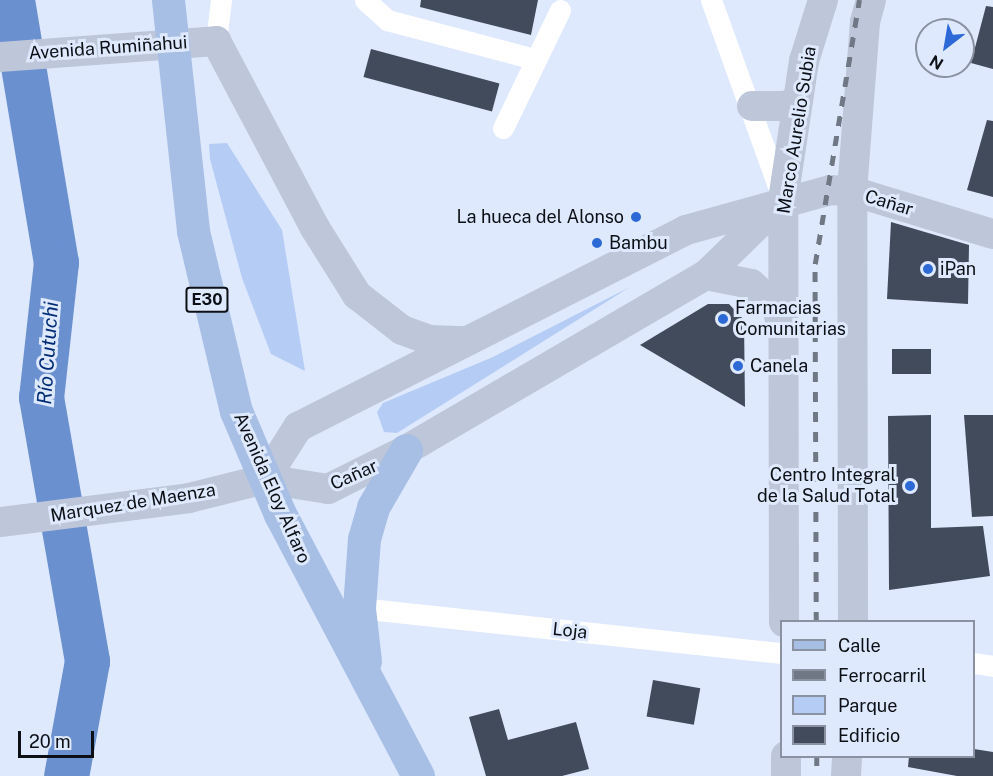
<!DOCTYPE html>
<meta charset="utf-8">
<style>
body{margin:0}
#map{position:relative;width:993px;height:776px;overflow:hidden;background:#dee9fd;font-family:"Public Sans",sans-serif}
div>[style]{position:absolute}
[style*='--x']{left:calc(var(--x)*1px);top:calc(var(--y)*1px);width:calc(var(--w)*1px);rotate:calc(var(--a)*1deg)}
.green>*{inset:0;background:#b5ccf5}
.river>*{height:45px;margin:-22.5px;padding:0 22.5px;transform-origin:22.5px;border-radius:22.5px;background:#6b90d0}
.building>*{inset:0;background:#424b5b;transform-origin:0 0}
.street>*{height:21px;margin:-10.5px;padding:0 10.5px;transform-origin:10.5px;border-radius:10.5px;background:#fff}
.secondary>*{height:30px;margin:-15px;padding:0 15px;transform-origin:15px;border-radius:15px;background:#bdc7d9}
.primary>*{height:33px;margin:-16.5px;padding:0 16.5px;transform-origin:16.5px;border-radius:16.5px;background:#a8bfe5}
.rail>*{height:4.5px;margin-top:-2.25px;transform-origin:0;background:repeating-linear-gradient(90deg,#717885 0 10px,transparent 0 20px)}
.dots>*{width:16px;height:16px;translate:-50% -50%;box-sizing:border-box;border:3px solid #dee9fd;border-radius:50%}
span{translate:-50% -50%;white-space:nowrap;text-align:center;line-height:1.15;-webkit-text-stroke:6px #dee9fd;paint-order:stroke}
.shield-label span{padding:2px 4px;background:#dee9fd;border:2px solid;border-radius:4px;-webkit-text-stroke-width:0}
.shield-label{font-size:16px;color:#0c1016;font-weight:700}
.street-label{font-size:18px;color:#0c1016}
.poi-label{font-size:18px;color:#0c1016}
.right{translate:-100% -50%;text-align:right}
.left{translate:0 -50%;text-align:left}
.water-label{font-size:20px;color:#022c76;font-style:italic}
.legend{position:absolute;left:780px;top:620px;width:195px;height:138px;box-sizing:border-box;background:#dee9fd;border:2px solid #8a92a1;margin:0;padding:8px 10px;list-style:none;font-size:18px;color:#0c1016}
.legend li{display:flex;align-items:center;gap:12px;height:30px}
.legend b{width:30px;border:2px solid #8a92a1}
.north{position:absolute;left:915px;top:18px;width:60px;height:60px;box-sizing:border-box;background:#dee9fd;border:2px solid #8a92a1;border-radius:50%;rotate:211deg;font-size:16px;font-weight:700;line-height:24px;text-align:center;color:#0c1016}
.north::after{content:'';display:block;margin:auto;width:21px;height:27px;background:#2c69d7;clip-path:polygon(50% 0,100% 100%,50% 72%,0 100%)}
.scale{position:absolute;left:18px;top:731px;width:76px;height:27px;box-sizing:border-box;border:3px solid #0c1016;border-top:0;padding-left:8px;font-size:18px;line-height:21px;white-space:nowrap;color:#0c1016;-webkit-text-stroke:4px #dee9fd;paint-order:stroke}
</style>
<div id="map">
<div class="green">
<i style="clip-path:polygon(227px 143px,282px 230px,305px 371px,271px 354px,242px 278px,210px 159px,209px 144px)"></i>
<i style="clip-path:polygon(630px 287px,397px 433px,384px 432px,377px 412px,383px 403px,493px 357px)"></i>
</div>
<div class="river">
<i style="--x:12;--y:0;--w:266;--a:80.5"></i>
<i style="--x:56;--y:262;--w:136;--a:96.3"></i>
<i style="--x:41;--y:397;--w:268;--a:80.1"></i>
<i style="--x:87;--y:661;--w:117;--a:100.3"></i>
</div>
<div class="building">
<i style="clip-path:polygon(421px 0,538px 0,531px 35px,420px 7px)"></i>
<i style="clip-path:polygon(986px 6px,993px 7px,993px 69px,971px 63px)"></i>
<i style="left:371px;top:49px;width:133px;height:29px;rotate:15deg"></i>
<i style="clip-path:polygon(987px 120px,993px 121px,993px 197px,967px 190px)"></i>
<i style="clip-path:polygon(891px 222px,969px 245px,968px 304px,887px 299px)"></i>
<i style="clip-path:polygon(708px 304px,729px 304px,744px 320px,745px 407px,640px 345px)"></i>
<i style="left:931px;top:349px;width:25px;height:39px;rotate:90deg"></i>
<i style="clip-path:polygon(931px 415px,931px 528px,983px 526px,990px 576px,889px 590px,888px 416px)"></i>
<i style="clip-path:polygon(964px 415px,993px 415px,993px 516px,972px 517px)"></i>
<i style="left:653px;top:680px;width:48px;height:37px;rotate:10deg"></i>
<i style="clip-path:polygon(499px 709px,508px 740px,576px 722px,589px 769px,562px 776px,486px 776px,469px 717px)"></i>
<i style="clip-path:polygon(974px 749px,993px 752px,993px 776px,957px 776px,908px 767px,909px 756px,974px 756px)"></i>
</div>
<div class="street">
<i style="--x:365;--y:0;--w:30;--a:42"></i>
<i style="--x:387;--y:20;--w:153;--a:14.8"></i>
<i style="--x:711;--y:0;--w:206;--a:70.2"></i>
<i style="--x:216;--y:41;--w:41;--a:-83"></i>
<i style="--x:503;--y:128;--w:131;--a:-64.2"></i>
<i style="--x:359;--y:608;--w:425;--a:6.1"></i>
<i style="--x:974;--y:663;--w:19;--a:9"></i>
</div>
<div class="secondary">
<i style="--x:0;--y:57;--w:217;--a:-4.2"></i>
<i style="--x:216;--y:41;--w:212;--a:62.1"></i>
<i style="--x:315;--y:228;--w:79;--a:57.9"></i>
<i style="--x:357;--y:295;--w:57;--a:37.9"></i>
<i style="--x:402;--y:330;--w:29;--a:20"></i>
<i style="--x:429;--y:340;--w:36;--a:2"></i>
<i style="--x:752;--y:106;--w:35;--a:0"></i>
<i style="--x:787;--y:106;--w:13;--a:-32"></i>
<i style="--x:706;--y:275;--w:46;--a:11.3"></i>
<i style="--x:751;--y:284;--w:35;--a:41"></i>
<i style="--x:777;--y:307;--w:17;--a:77"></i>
<i style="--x:265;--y:479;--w:62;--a:-57.6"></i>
<i style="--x:298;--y:427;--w:435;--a:-26.9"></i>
<i style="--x:686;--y:230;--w:149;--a:-15.5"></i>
<i style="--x:830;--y:190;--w:22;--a:3"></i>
<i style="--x:852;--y:191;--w:147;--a:17"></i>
<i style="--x:0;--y:522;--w:191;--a:-7.2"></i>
<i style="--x:189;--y:498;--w:78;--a:-14"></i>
<i style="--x:265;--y:479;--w:64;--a:9"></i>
<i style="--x:328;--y:489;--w:87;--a:-26.6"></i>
<i style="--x:406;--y:450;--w:347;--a:-30.3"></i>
<i style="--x:706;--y:275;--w:107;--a:-44.2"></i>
<i style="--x:784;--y:622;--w:422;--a:-90.1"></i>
<i style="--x:783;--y:200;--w:141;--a:-81.4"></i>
<i style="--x:804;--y:61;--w:64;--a:-72.7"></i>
<i style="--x:853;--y:622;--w:431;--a:-90.1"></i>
<i style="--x:852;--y:191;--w:169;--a:-85.6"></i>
<i style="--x:865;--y:22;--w:23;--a:-75"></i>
<i style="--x:786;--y:756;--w:20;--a:90"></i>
<i style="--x:846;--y:776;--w:20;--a:-87"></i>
</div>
<div class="primary">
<i style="--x:168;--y:0;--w:232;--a:83.8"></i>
<i style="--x:193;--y:231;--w:185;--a:76.6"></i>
<i style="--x:236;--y:411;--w:112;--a:66.9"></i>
<i style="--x:280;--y:514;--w:296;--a:62.2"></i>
<i style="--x:365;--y:661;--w:53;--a:-96.5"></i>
<i style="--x:359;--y:608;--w:69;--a:-85.9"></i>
<i style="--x:364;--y:539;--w:33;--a:-74"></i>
<i style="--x:373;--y:507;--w:66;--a:-59.9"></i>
</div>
<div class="rail">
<i style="--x:816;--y:622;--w:358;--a:-90.2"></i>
<i style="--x:815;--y:264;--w:268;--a:-80.5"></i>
<i style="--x:817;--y:756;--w:20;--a:90"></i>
</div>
<div class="dots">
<i style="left:636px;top:217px;background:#2c69d7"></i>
<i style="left:597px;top:243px;background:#2c69d7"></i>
<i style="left:928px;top:269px;background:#2c69d7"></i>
<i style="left:723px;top:319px;background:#2c69d7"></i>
<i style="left:738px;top:366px;background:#2c69d7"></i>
<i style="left:910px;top:486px;background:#2c69d7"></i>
</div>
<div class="shield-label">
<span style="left:207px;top:300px">E30</span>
</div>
<div class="street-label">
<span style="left:108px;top:48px;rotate:-4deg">Avenida Rumiñahui</span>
<span style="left:797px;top:130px;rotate:-81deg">Marco Aurelio Subia</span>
<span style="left:889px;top:203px;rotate:17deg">Cañar</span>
<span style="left:354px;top:475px;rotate:-24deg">Cañar</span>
<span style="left:272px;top:488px;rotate:66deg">Avenida Eloy Alfaro</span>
<span style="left:133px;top:503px;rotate:-9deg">Marquez de Maenza</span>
<span style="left:570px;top:631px;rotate:6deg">Loja</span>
</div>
<div class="poi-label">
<span class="right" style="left:624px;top:217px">La hueca del Alonso</span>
<span class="left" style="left:609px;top:243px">Bambu</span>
<span class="left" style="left:940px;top:269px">iPan</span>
<span class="left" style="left:735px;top:319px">Farmacias<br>Comunitarias</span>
<span class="left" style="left:750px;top:366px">Canela</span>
<span class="right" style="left:896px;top:486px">Centro Integral<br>de la Salud Total</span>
</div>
<div class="water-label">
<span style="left:48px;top:353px;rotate:-86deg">Río Cutuchi</span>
</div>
<ul class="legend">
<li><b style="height:8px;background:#a8bfe5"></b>Calle</li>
<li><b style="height:8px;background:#717885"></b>Ferrocarril</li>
<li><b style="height:16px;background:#b5ccf5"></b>Parque</li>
<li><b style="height:16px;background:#424b5b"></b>Edificio</li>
</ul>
<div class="north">N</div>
<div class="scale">20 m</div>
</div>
